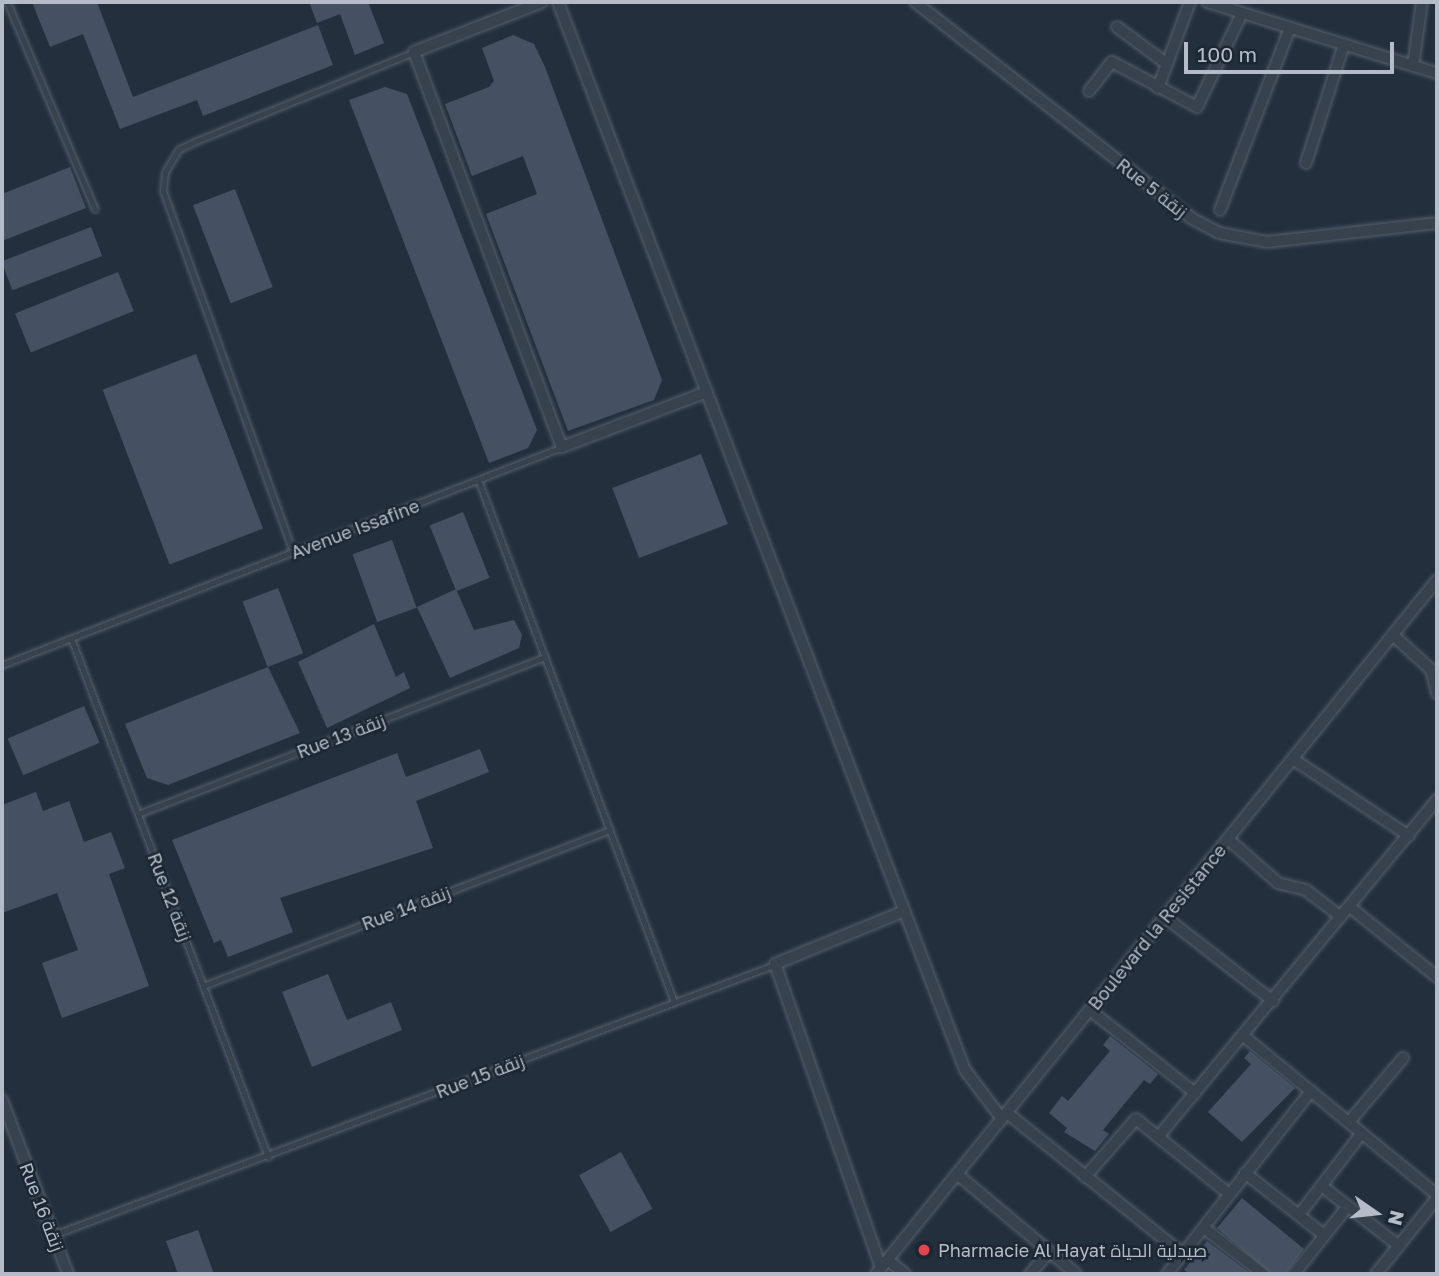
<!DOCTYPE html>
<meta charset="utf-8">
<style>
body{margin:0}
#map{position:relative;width:1439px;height:1276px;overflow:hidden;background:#242f3e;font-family:"Golos Text",Cairo,sans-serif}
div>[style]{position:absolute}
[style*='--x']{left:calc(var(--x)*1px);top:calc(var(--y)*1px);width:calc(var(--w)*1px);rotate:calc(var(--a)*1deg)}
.building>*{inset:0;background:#455162;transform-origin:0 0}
.roads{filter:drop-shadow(0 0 2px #565f6c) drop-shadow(0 0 2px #565f6c)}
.service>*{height:5px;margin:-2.5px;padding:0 2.5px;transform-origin:2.5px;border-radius:2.5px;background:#38414e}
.minor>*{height:10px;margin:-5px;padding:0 5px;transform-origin:5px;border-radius:5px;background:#38414e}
.dots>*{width:19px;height:19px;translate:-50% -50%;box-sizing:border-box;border:4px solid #1d2633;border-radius:50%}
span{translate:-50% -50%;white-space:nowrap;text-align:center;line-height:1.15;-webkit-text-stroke:5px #1d2633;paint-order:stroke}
.street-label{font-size:18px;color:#b4bcc9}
.poi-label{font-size:18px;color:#b4bcc9}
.left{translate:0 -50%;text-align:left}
.frame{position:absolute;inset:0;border:4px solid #b4bcc9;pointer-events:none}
.north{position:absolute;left:1341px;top:1178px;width:70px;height:70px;-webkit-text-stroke:5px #1d2633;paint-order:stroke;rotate:104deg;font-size:19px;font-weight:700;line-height:28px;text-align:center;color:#b4bcc9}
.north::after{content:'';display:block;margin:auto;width:24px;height:32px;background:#b4bcc9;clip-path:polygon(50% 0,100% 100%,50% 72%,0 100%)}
.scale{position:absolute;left:1184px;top:42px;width:210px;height:32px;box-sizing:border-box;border:4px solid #b4bcc9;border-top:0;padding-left:9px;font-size:21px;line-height:24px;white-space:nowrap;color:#b4bcc9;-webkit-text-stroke:5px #1d2633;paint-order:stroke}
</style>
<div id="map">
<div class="building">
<i style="clip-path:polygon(32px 2px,97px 2px,133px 97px,318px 25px,333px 65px,203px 116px,197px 100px,120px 129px,83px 34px,50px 47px)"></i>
<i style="clip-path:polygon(309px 2px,368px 2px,384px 43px,355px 55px,340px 14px,317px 23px)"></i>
<i style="clip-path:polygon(513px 35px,534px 44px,545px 67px,662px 380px,654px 400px,568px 431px,486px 214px,537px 194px,523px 156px,472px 176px,445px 104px,489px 87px,494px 81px,482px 48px)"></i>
<i style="clip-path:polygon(385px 87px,407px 94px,537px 430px,528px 448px,489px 463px,349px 100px)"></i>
<i style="clip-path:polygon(70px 167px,86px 208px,2px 241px,2px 194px)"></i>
<i style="left:235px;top:189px;width:105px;height:45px;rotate:69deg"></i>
<i style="left:91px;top:227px;width:31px;height:96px;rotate:69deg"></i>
<i style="left:118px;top:272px;width:42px;height:111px;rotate:68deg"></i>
<i style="left:196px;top:354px;width:187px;height:100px;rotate:69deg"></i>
<i style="left:701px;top:454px;width:75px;height:95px;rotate:69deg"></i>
<i style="left:463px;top:512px;width:71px;height:36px;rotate:68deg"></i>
<i style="left:392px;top:540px;width:72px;height:42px;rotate:70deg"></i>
<i style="left:278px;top:588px;width:70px;height:38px;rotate:69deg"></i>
<i style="clip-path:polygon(456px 589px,474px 630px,514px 620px,522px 635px,519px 648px,450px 678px,417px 607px)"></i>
<i style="clip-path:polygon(374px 624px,396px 677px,404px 672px,410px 688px,327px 728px,298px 662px)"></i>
<i style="clip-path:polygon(268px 667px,300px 733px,168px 785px,147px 778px,125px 724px)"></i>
<i style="left:84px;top:706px;width:40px;height:83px;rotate:67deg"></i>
<i style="clip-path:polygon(480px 749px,489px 772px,416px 801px,433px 848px,280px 898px,293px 932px,228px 957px,221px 940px,214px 943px,172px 840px,397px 753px,406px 777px)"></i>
<i style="clip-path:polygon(36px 792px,43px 811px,69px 801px,84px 842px,111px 832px,125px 868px,109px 874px,149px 986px,62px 1018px,42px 963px,78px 950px,57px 893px,2px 913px,2px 805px)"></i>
<i style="clip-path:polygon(328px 974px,347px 1020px,391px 1002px,402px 1030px,312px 1067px,282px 992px)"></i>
<i style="clip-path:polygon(1110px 1036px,1158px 1074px,1150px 1084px,1144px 1080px,1103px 1130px,1109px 1134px,1095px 1151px,1064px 1132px,1067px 1128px,1049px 1113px,1062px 1096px,1068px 1101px,1110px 1051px,1103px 1045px)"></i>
<i style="clip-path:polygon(1250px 1051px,1295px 1088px,1242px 1142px,1208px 1112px,1251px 1064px,1244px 1058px)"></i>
<i style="left:621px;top:1152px;width:65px;height:48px;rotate:61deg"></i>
<i style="clip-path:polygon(1242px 1198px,1304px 1249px,1286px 1274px,1271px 1274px,1217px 1228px)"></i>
<i style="clip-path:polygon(198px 1230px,214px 1274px,178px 1274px,166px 1241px)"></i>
<i style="clip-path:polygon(1207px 1241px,1251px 1274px,1190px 1274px,1184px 1270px)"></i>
</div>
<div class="roads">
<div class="service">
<i style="--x:7;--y:2;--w:225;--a:67"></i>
<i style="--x:479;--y:482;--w:555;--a:69.44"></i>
<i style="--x:293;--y:552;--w:384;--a:-109.8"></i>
<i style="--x:163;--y:191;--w:19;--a:-84"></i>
<i style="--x:165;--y:172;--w:27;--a:-59"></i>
<i style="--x:179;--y:149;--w:19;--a:-25"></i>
<i style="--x:196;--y:141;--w:235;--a:-22.2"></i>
<i style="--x:71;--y:638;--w:555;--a:69.21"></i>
<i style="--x:2;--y:665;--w:601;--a:-21.27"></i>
<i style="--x:138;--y:814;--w:436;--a:-21.1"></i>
<i style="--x:203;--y:986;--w:436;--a:-21"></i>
<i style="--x:53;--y:1235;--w:770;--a:-20.53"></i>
</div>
<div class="minor">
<i style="--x:542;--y:2;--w:137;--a:158.7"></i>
<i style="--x:414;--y:52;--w:422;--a:69.5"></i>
<i style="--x:562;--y:447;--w:155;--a:-20.8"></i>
<i style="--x:558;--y:2;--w:1143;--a:69.14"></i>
<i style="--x:965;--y:1070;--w:61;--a:52.9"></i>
<i style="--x:915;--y:2;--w:350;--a:38"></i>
<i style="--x:1191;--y:218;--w:32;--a:28"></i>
<i style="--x:1219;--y:233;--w:49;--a:10.6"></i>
<i style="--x:1267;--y:242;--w:171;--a:-6.4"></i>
<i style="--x:1207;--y:2;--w:241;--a:17.2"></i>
<i style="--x:1117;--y:27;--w:62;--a:36.5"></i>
<i style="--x:1413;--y:66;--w:65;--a:-82"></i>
<i style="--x:1158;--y:88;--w:92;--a:-69.6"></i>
<i style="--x:1089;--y:91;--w:37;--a:-52"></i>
<i style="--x:1112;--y:62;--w:96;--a:27.9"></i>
<i style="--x:1197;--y:107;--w:104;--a:-64.4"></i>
<i style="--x:1306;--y:163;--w:125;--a:-72.3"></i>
<i style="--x:1220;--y:210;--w:195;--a:-69"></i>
<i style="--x:1393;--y:635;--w:59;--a:42.3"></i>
<i style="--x:1431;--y:669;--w:25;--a:76"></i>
<i style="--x:1293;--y:759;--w:139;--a:33.6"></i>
<i style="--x:1228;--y:839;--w:67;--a:41.3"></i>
<i style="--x:1278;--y:883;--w:29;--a:14"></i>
<i style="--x:1306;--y:890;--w:44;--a:37.6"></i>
<i style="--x:1350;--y:907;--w:112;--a:38.8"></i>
<i style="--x:1165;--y:917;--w:137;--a:37.9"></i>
<i style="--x:1090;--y:1010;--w:134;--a:38.3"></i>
<i style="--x:1246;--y:1038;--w:247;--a:39.4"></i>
<i style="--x:2;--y:1100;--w:186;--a:69.2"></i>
<i style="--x:1007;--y:1113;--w:226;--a:38.7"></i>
<i style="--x:1349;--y:1122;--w:84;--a:-49.8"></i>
<i style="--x:1158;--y:1137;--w:438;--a:-50.4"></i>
<i style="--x:1245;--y:1173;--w:100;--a:38.1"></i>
<i style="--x:957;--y:1174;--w:155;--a:40"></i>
<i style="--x:1085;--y:1177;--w:77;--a:-48.7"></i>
<i style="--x:1136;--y:1119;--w:119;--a:38.9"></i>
<i style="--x:1323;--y:1187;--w:96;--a:37.8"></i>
<i style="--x:1299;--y:1215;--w:103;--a:-52.5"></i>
<i style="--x:1204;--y:1228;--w:75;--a:37.9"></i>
<i style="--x:888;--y:1260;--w:22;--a:39"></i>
<i style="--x:881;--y:1268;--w:322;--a:-109.2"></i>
<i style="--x:775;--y:964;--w:139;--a:-22.3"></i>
<i style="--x:876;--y:1274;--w:892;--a:-51.05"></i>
<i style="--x:1030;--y:1274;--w:28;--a:-49"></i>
<i style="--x:1167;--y:1274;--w:233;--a:-51.8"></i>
<i style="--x:1294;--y:1274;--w:85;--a:-51.7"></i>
<i style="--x:1376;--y:1274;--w:97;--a:-51.2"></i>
</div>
</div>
<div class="dots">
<i style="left:924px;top:1250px;background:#e0444e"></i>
</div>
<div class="street-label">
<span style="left:1152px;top:188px;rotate:38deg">Rue 5 زنقة</span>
<span style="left:355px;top:529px;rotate:-21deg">Avenue Issafine</span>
<span style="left:341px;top:736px;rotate:-21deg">Rue 13 زنقة</span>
<span style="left:170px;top:897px;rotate:69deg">Rue 12 زنقة</span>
<span style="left:406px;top:908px;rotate:-21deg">Rue 14 زنقة</span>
<span style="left:1157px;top:927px;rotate:-51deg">Boulevard la Resistance</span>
<span style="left:480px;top:1076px;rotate:-21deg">Rue 15 زنقة</span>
<span style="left:42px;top:1207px;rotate:69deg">Rue 16 زنقة</span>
</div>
<div class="poi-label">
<span class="left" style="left:938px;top:1250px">Pharmacie Al Hayat صيدلية الحياة</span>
</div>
<div class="frame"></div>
<div class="north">N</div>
<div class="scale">100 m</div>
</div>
